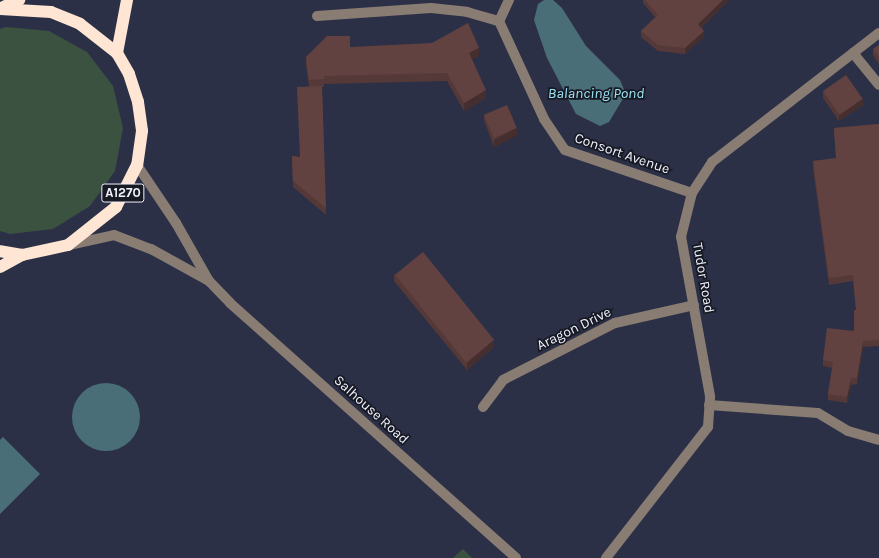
<!DOCTYPE html>
<style>
body{margin:0}
#map{position:relative;width:879px;height:558px;overflow:hidden;background:#2c3046;font-family:Karla,sans-serif}
div>[style]{position:absolute}
[style*='--x']{left:calc(var(--x)*1px);top:calc(var(--y)*1px);width:calc(var(--w)*1px);rotate:calc(var(--a)*1deg)}
.green>*{inset:0;background:#3b5241}
.water>*{inset:0;background:#496e78}
.round{border-radius:50%}
.minor>*{height:10px;margin:-5px;padding:0 5px;transform-origin:5px;border-radius:5px;background:#897c73}
.highway>*{height:12px;margin:-6px;padding:0 6px;transform-origin:6px;border-radius:6px;background:#fee5d4}
.wall>*{inset:0;background:#543938}
.shaded-wall>*{inset:0;background:#452e2e}
.building>*{inset:0;background:#624241;transform-origin:0 0}
span{translate:-50% -50%;white-space:nowrap;text-align:center;line-height:1.15;-webkit-text-stroke:3.5px #171923;paint-order:stroke}
.shield-label span{padding:1px 3px;background:#171923;border:1px solid;border-radius:3px;-webkit-text-stroke-width:0}
.shield-label{font-size:13px;color:#f0f2fe;font-weight:700}
.street-label{font-size:14px;color:#f0f2fe}
.water-label{font-size:15px;color:#9ce2f5;font-style:italic}
</style>
<div id="map">
<div class="green">
<i style="clip-path:polygon(6px 27px,49px 31px,87px 52px,113px 86px,123px 128px,115px 171px,90px 206px,53px 229px,10px 234px,0 231px,0 29px)"></i>
<i style="clip-path:polygon(463px 549px,472px 558px,453px 558px)"></i>
</div>
<div class="water">
<i style="clip-path:polygon(544px 0,553px 0,562px 8px,586px 46px,620px 80px,625px 92px,624px 97px,609px 122px,600px 126px,576px 114px,547px 58px,534px 20px,538px 4px)"></i>
<i class="round" style="left:72px;top:383px;width:68px;height:68px"></i>
<i style="clip-path:polygon(3px 437px,40px 474px,0 514px,0 440px)"></i>
</div>
<div class="minor">
<i style="--x:509;--y:0;--w:23;--a:115"></i>
<i style="--x:499;--y:21;--w:108;--a:65.3"></i>
<i style="--x:544;--y:119;--w:37;--a:56"></i>
<i style="--x:565;--y:150;--w:134;--a:18.7"></i>
<i style="--x:317;--y:16;--w:114;--a:-4"></i>
<i style="--x:431;--y:8;--w:36;--a:6"></i>
<i style="--x:467;--y:12;--w:33;--a:16"></i>
<i style="--x:853;--y:53;--w:41;--a:50.9"></i>
<i style="--x:137;--y:165;--w:70;--a:56.1"></i>
<i style="--x:176;--y:223;--w:67;--a:60.4"></i>
<i style="--x:209;--y:281;--w:30;--a:46"></i>
<i style="--x:230;--y:303;--w:383;--a:41.7"></i>
<i style="--x:69;--y:245;--w:46;--a:-12.5"></i>
<i style="--x:114;--y:235;--w:40;--a:21"></i>
<i style="--x:151;--y:249;--w:66;--a:28.9"></i>
<i style="--x:709;--y:405;--w:109;--a:4.2"></i>
<i style="--x:818;--y:413;--w:35;--a:31"></i>
<i style="--x:848;--y:431;--w:32;--a:16"></i>
<i style="--x:483;--y:407;--w:34;--a:-53"></i>
<i style="--x:503;--y:380;--w:126;--a:-27"></i>
<i style="--x:615;--y:323;--w:81;--a:-12.8"></i>
<i style="--x:606;--y:558;--w:166;--a:-52.1"></i>
<i style="--x:708;--y:427;--w:31;--a:-86"></i>
<i style="--x:710;--y:396;--w:162;--a:-100.3"></i>
<i style="--x:681;--y:237;--w:45;--a:-76"></i>
<i style="--x:692;--y:193;--w:37;--a:-57"></i>
<i style="--x:712;--y:162;--w:211;--a:-37.7"></i>
</div>
<div class="highway">
<i style="--x:1;--y:8;--w:20;--a:-24"></i>
<i style="--x:0;--y:9;--w:51;--a:3.4"></i>
<i style="--x:51;--y:12;--w:31;--a:22"></i>
<i style="--x:80;--y:24;--w:47;--a:38.1"></i>
<i style="--x:117;--y:53;--w:24;--a:60"></i>
<i style="--x:129;--y:74;--w:29;--a:72"></i>
<i style="--x:138;--y:102;--w:29;--a:82"></i>
<i style="--x:142;--y:131;--w:34;--a:98"></i>
<i style="--x:137;--y:165;--w:47;--a:116.6"></i>
<i style="--x:116;--y:207;--w:61;--a:141.6"></i>
<i style="--x:68;--y:245;--w:47;--a:167.7"></i>
<i style="--x:22;--y:255;--w:22;--a:-170"></i>
<i style="--x:117;--y:53;--w:54;--a:-79.3"></i>
<i style="--x:0;--y:267;--w:25;--a:-29"></i>
</div>
<div class="wall">
<i style="clip-path:polygon(643px 0,729px 0,701px 28px,704px 37px,685px 54px,658px 51px,641px 37px,641px 31px,655px 17px,643px 3px)"></i>
<i style="clip-path:polygon(879px 45px,879px 64px,873px 55px,873px 49px)"></i>
<i style="clip-path:polygon(350px 47px,479px 56px,472px 59px,486px 98px,464px 111px,447px 81px,324px 84px,324px 87px,322px 87px,326px 215px,293px 187px,292px 156px,300px 157px,309px 87px,306px 65px,306px 57px)"></i>
<i style="clip-path:polygon(823px 91px,863px 105px,839px 121px,823px 98px)"></i>
<i style="clip-path:polygon(484px 114px,517px 135px,494px 147px,484px 120px)"></i>
<i style="clip-path:polygon(879px 124px,879px 346px,863px 347px,857px 384px,851px 385px,847px 403px,828px 400px,828px 394px,832px 368px,823px 366px,823px 360px,854px 331px,856px 310px,853px 281px,829px 285px,813px 168px,813px 161px,836px 159px,834px 128px)"></i>
<i style="clip-path:polygon(394px 274px,494px 347px,467px 370px,394px 281px)"></i>
</div>
<div class="shaded-wall">
<i style="clip-path:polygon(723px 0,729px 0,698px 31px,698px 24px)"></i>
<i style="clip-path:polygon(704px 31px,704px 37px,685px 54px,685px 48px)"></i>
<i style="clip-path:polygon(479px 48px,479px 56px,469px 61px,469px 53px)"></i>
<i style="clip-path:polygon(486px 90px,486px 98px,464px 111px,464px 103px)"></i>
<i style="clip-path:polygon(863px 99px,863px 105px,839px 121px,839px 115px)"></i>
<i style="clip-path:polygon(517px 128px,517px 135px,494px 147px,494px 140px)"></i>
<i style="clip-path:polygon(494px 340px,494px 347px,467px 370px,467px 363px)"></i>
<i style="clip-path:polygon(863px 341px,863px 347px,857px 384px,857px 378px)"></i>
<i style="clip-path:polygon(851px 378px,851px 385px,847px 403px,847px 397px)"></i>
</div>
<div class="building">
<i style="clip-path:polygon(645px 0,723px 0,698px 24px,704px 31px,685px 48px,658px 45px,641px 31px,658px 15px)"></i>
<i style="clip-path:polygon(468px 23px,479px 48px,469px 53px,486px 90px,464px 103px,447px 73px,324px 76px,324px 79px,309px 80px,306px 57px,327px 36px,350px 36px,350px 47px,432px 43px)"></i>
<i style="clip-path:polygon(879px 45px,879px 57px,873px 49px)"></i>
<i style="left:846px;top:75px;width:29px;height:28px;rotate:55deg"></i>
<i style="clip-path:polygon(322px 86px,326px 208px,293px 181px,292px 156px,300px 157px,297px 87px)"></i>
<i style="left:507px;top:105px;width:25px;height:25px;rotate:67deg"></i>
<i style="clip-path:polygon(879px 124px,879px 340px,863px 341px,857px 378px,851px 378px,847px 397px,828px 394px,833px 362px,823px 360px,827px 328px,854px 331px,854px 310px,856px 310px,853px 275px,829px 278px,813px 161px,836px 158px,834px 128px)"></i>
<i style="left:423px;top:252px;width:113px;height:36px;rotate:51deg"></i>
</div>
<div class="shield-label">
<span style="left:123px;top:193px">A1270</span>
</div>
<div class="street-label">
<span style="left:622px;top:154px;rotate:19deg">Consort Avenue</span>
<span style="left:703px;top:278px;rotate:80deg">Tudor Road</span>
<span style="left:574px;top:329px;rotate:-26deg">Aragon Drive</span>
<span style="left:371px;top:410px;rotate:42deg">Salhouse Road</span>
</div>
<div class="water-label">
<span style="left:596px;top:94px">Balancing Pond</span>
</div>
</div>
